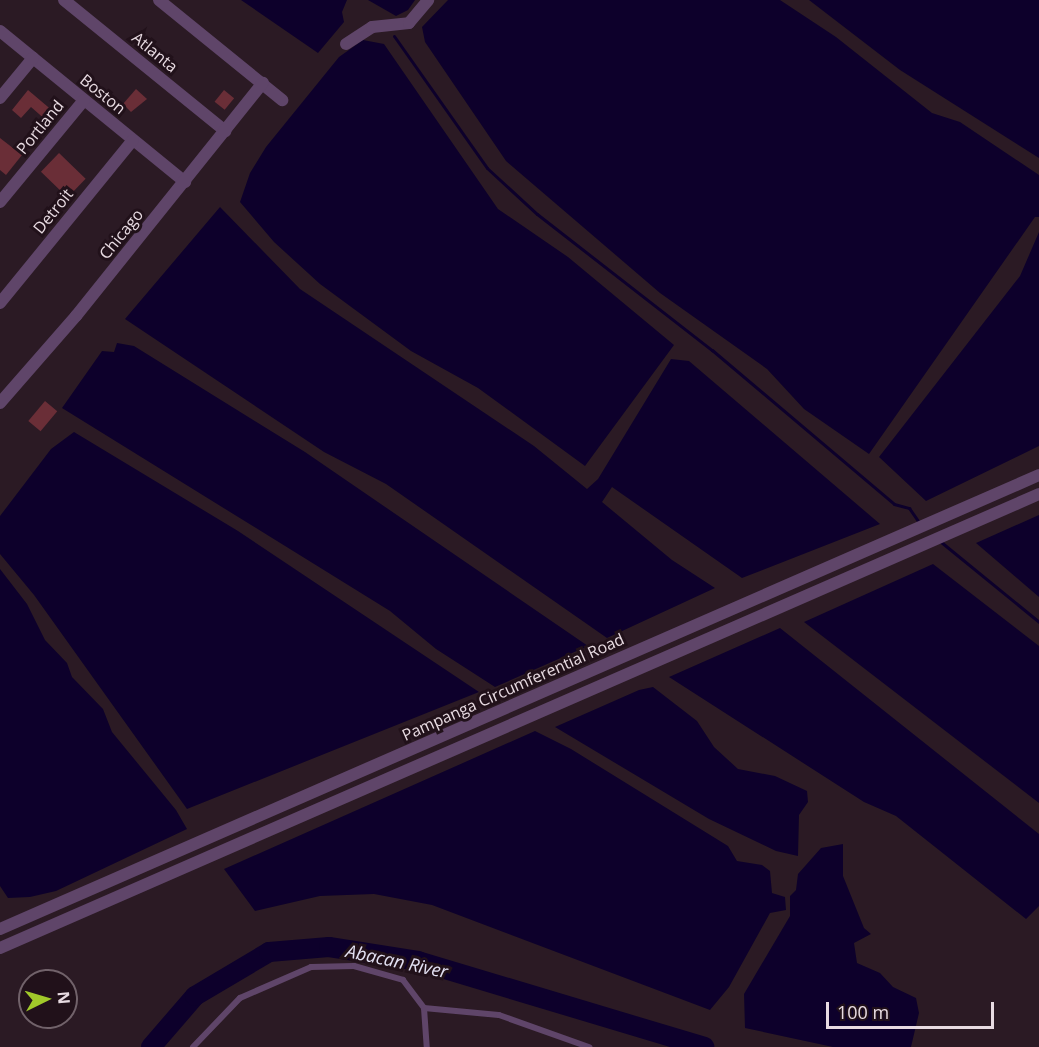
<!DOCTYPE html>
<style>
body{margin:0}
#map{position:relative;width:1039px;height:1047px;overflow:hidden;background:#2b1a24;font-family:"Open Sans",sans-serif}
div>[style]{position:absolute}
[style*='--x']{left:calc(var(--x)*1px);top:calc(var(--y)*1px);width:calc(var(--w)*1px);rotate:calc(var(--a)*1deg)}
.water>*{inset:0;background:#0d002b}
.stream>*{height:3px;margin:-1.5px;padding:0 1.5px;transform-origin:1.5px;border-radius:1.5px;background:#0d002b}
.river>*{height:20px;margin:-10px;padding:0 10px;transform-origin:10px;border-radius:10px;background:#0d002b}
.building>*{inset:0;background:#6a2e37;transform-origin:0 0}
.lane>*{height:6px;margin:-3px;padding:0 3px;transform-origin:3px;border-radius:3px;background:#5f4569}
.street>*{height:12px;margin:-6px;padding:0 6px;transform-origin:6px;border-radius:6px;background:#5f4569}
span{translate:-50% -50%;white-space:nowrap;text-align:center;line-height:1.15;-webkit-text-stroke:6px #21111a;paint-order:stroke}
.street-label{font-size:16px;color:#e8dbe2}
.water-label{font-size:18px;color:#e3e1f3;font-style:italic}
.north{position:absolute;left:18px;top:969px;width:60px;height:60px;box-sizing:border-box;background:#21111a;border:2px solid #71626a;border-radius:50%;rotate:85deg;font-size:16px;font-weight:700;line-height:24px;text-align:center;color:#e8dbe2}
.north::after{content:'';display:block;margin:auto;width:21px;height:27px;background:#a1c92a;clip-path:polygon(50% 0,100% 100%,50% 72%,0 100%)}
.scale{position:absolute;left:826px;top:1002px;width:168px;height:27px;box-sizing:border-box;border:3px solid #e8dbe2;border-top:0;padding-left:8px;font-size:18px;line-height:21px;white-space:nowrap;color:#e8dbe2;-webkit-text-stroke:4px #21111a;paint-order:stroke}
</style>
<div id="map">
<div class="water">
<i style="clip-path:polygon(241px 0,347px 0,342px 12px,344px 22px,318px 53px)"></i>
<i style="clip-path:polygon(368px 0,415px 0,408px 10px,396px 16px)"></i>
<i style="clip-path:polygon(448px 0,780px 0,836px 37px,932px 113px,960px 122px,1039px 175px,1039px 217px,1035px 217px,869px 454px,804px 409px,767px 369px,660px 293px,506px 161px,425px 42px,422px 27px)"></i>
<i style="clip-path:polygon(809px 0,1039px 0,1039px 158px,900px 70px)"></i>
<i style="clip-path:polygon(363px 40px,384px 44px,498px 209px,568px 257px,674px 345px,585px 466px,478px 388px,411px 351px,320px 284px,274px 242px,240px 202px,250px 173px,266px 147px,339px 57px)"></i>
<i style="clip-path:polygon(220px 207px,300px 289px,534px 446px,587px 489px,598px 479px,671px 359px,689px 361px,880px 524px,742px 578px,612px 487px,602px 502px,672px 560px,715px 588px,607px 638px,386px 484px,324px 452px,125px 319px)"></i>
<i style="clip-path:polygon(1039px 232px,1039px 446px,926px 501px,879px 457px,1020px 276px)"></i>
<i style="clip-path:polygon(117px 343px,134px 346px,305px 452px,588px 646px,495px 687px,436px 649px,390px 611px,62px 408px,102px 351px,114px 352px)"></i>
<i style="clip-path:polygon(74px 432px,238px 531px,479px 692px,187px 809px,34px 595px,0 554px,0 516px,51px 449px)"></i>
<i style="clip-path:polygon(1039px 515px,1039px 597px,976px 543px)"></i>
<i style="clip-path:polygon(933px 564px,1039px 646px,1039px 803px,804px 622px)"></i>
<i style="clip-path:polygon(0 569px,27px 604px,45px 640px,67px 663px,72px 677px,103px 709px,112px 732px,176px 810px,187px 829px,56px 891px,30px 897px,8px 898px,0 886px)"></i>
<i style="clip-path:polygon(780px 628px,1039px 834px,1039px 906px,1026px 919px,896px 816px,864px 802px,669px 677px)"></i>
<i style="clip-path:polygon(653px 687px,697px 721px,714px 747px,738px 769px,775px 776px,807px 791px,808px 802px,799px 815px,798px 856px,776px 851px,709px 819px,555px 727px,639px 690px)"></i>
<i style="clip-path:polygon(535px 731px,571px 749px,728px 846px,737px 861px,762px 865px,770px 871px,772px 893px,785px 897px,786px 910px,770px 913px,729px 987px,710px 1010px,432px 905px,374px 894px,320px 896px,255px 911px,224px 869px)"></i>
<i style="clip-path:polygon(843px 844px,843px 876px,864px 928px,871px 934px,854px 943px,857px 963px,880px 973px,893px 987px,916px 998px,919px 1013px,911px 1047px,833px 1047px,745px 1028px,744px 994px,790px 916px,790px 896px,796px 890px,798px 874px,821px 848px)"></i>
</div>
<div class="stream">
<i style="--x:394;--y:36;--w:161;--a:54.8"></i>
<i style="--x:487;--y:168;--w:68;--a:42.6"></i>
<i style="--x:537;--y:214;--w:222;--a:37.9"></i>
<i style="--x:712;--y:350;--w:238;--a:40.2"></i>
<i style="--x:894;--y:504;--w:16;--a:15"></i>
<i style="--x:909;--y:508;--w:19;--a:55"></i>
<i style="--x:941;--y:542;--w:127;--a:39.2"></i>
</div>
<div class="river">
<i style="--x:151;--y:1047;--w:67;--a:-49.2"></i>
<i style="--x:195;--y:996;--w:86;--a:-30.7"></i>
<i style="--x:269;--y:952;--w:60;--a:-4.8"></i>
<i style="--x:329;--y:947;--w:90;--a:8.9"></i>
<i style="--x:418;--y:961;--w:299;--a:16.7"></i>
</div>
<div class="building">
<i style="clip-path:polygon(136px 89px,147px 99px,131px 112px,123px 104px)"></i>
<i style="clip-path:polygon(28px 90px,54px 112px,47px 121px,31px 107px,21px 118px,12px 110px)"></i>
<i style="left:224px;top:90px;width:13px;height:15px;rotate:39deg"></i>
<i style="clip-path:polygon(0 138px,22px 155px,6px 175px,0 170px)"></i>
<i style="left:59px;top:153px;width:37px;height:26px;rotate:44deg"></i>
<i style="left:45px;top:401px;width:16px;height:26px;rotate:40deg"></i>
</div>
<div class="lane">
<i style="--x:424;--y:1008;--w:39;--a:86"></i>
<i style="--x:193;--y:1047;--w:68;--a:-46.2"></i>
<i style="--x:240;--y:998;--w:77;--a:-23.6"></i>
<i style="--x:311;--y:967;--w:43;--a:-1.3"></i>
<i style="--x:354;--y:966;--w:51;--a:15.9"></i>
<i style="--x:403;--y:980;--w:35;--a:53"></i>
<i style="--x:424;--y:1008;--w:75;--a:5.3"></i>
<i style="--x:499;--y:1015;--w:96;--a:19.6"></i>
</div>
<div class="street">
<i style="--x:64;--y:0;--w:208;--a:39.1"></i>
<i style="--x:159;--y:0;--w:159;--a:39.1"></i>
<i style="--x:0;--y:31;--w:239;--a:39.2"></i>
<i style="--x:346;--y:44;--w:31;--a:-33"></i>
<i style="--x:372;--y:27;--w:37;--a:-6"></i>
<i style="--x:409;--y:23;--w:30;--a:-50"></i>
<i style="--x:0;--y:98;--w:52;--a:-50.5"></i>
<i style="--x:0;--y:202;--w:132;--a:-50.5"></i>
<i style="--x:0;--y:303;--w:210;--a:-50.8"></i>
<i style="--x:0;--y:403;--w:116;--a:-48.9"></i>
<i style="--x:76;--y:316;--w:299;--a:-51.3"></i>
<i style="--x:0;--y:929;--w:1134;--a:-23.6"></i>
<i style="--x:0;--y:948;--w:1134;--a:-23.6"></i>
</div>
<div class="street-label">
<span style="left:155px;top:52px;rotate:39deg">Atlanta</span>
<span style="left:103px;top:94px;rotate:39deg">Boston</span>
<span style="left:40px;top:127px;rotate:-51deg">Portland</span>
<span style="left:53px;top:211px;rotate:-51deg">Detroit</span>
<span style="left:121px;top:234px;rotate:-51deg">Chicago</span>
<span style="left:513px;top:687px;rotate:-24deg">Pampanga Circumferential Road</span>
</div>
<div class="water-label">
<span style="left:397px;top:961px;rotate:12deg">Abacan River</span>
</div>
<div class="north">N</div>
<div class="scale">100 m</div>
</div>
